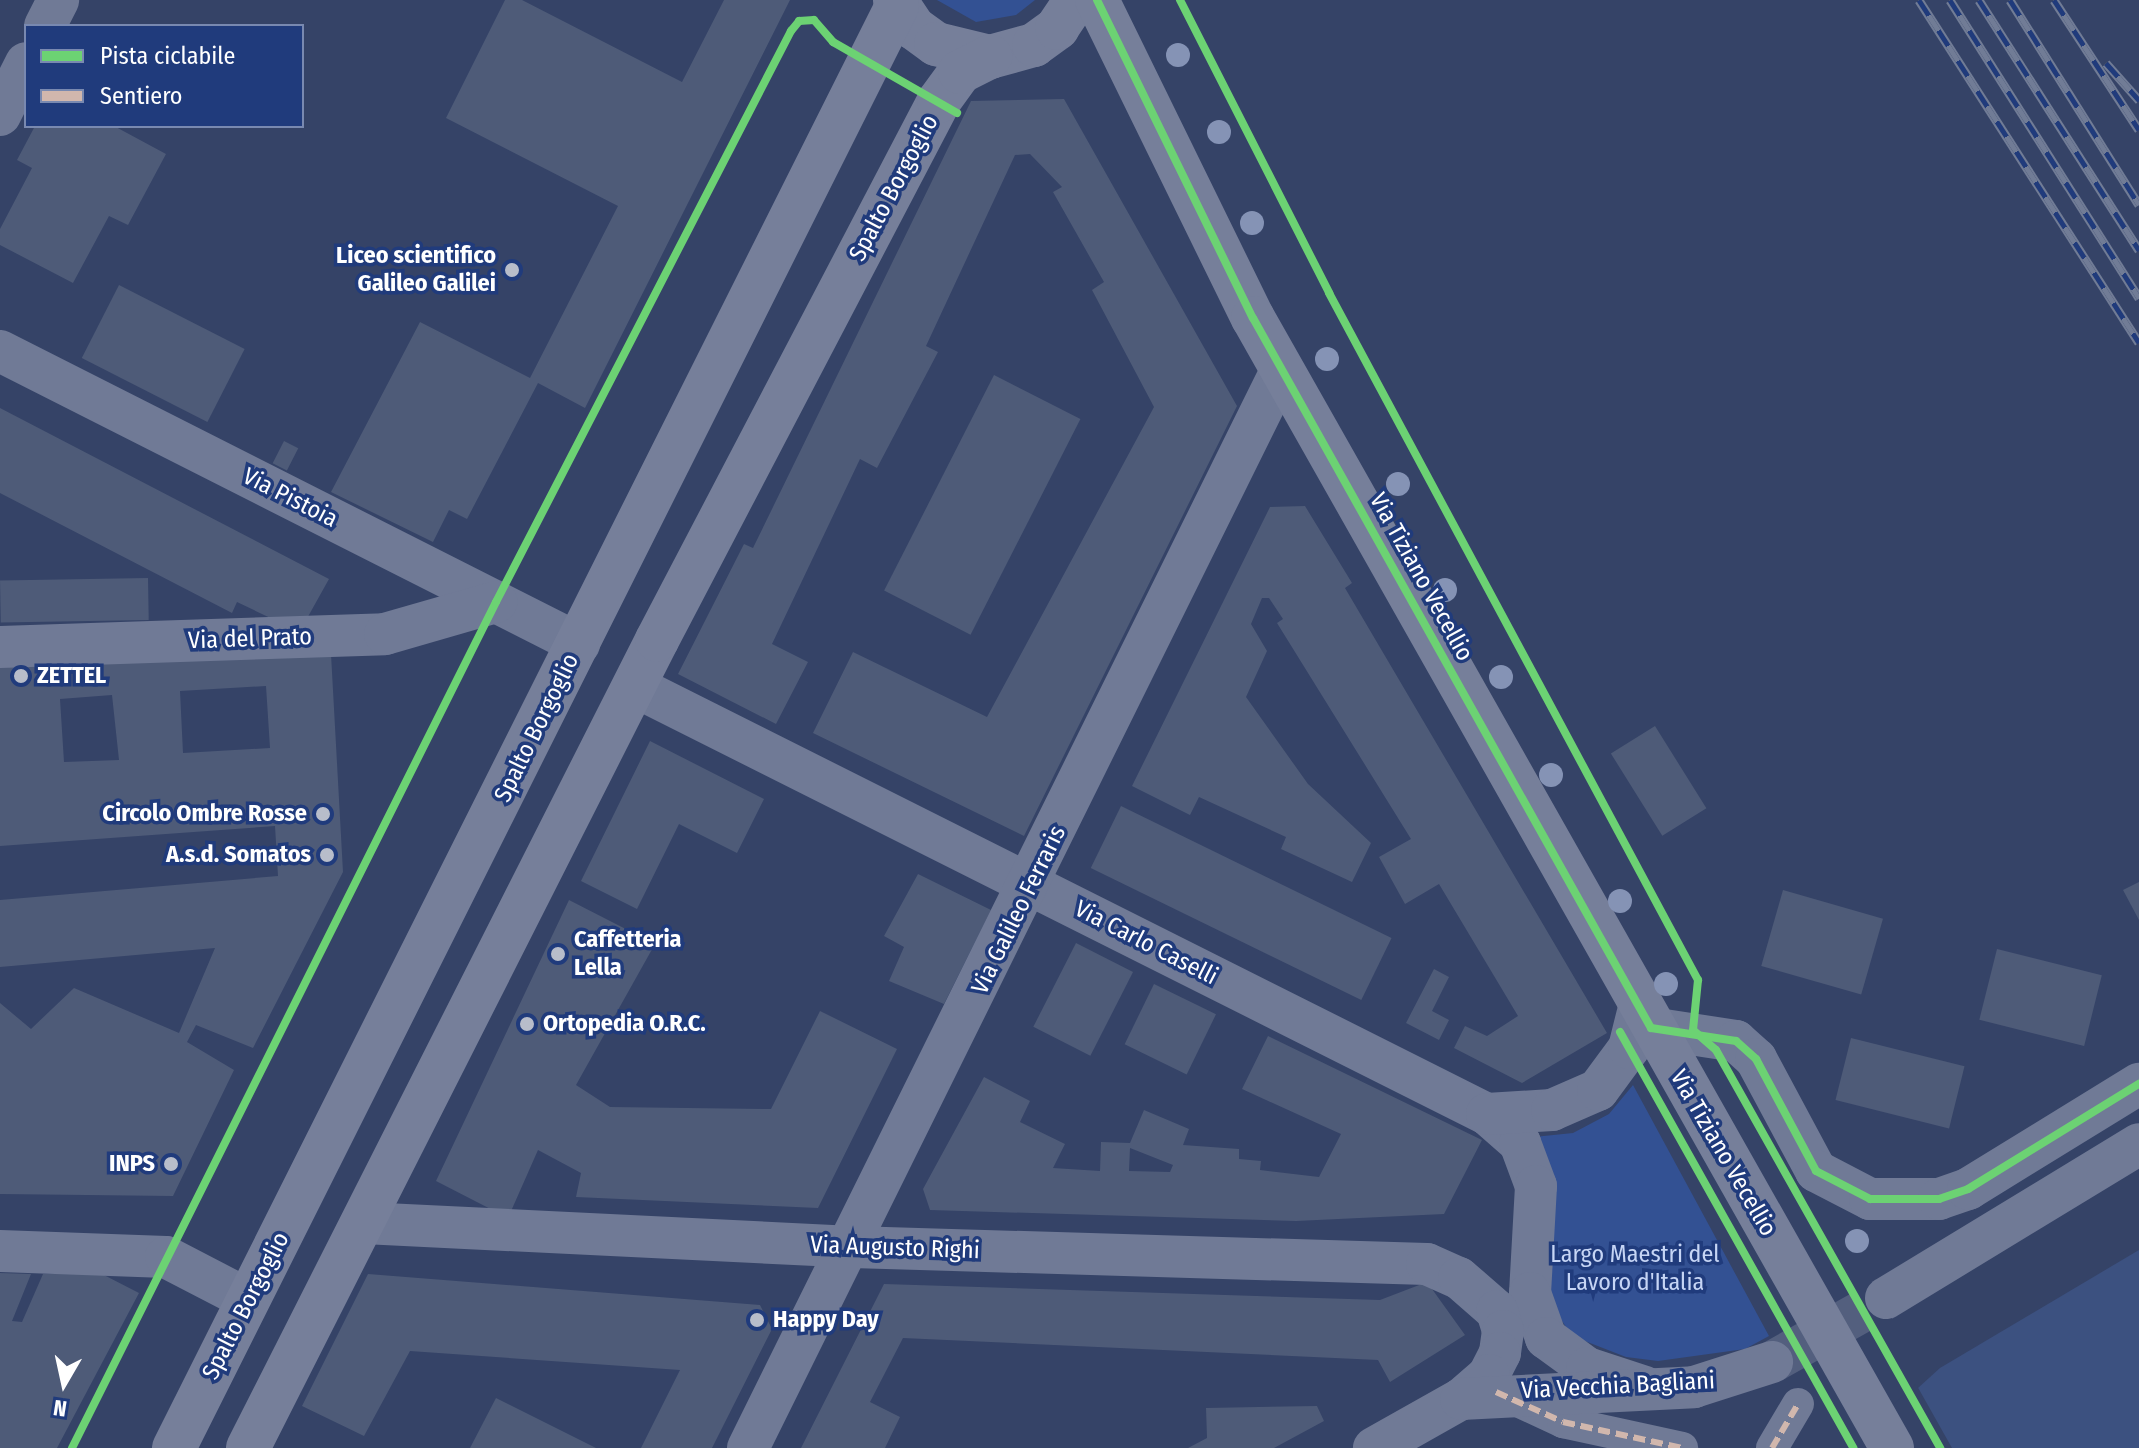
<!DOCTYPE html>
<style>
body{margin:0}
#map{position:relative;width:2139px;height:1448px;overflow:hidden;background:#354367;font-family:"Fira Sans Condensed",sans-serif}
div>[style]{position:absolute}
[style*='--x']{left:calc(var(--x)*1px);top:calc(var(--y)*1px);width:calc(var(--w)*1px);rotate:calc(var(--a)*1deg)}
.green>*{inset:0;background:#335193}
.water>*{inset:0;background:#3c5180}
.pier>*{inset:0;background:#354367}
.building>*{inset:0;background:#4e5b78;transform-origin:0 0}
.minor-tunnel>*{height:42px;margin-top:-21px;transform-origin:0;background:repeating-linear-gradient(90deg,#535f7e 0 42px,transparent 0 63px)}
.pedestrian>*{height:32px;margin:-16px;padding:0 16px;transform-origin:16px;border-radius:16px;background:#707a96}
.minor>*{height:42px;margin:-21px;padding:0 21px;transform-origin:21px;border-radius:21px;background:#707a96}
.secondary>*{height:44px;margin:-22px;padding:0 22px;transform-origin:22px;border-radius:22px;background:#767f9a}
.rail>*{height:9px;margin-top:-4.5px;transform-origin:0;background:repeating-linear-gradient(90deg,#203b7c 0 18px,#717c96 0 36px);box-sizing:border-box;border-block:2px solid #717c96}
.quiet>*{height:6px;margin-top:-3px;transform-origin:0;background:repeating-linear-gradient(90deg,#d1b7ad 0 12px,transparent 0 18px)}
.cycleway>*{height:8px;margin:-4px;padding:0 4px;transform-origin:4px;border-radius:4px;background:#6cd273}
.trees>*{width:24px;height:24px;margin:-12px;border-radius:50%;background:#8593b5}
.dots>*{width:22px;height:22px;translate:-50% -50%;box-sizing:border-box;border:4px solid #203b7c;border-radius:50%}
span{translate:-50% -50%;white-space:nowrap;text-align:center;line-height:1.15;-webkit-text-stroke:7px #203b7c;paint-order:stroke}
.street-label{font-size:24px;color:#fff}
.poi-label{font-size:24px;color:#fff;font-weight:700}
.right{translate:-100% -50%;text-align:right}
.left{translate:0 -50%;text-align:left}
.park-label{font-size:24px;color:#c6d5f5}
.legend{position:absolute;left:24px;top:24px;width:280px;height:104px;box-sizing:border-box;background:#203b7c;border:2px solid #7989b0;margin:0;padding:10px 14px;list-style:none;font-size:24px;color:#fff}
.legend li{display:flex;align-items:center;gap:16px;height:40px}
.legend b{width:40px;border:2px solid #7989b0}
.north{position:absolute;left:24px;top:1344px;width:80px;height:80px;-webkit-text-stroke:6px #203b7c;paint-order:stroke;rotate:189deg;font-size:22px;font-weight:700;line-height:32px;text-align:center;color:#fff}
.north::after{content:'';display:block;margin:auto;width:28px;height:36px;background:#fff;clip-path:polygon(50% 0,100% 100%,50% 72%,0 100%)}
</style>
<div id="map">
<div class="green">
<i style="clip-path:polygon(937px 0,1035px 0,1016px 15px,976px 22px)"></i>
<i style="clip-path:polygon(1633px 1085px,1769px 1336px,1745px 1349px,1658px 1361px,1626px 1357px,1572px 1336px,1550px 1303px,1534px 1137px,1573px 1133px,1609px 1114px)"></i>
</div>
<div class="water">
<i style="clip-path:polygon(2139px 1250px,2139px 1448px,1852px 1448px,1940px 1368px)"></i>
</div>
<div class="pier">
<i style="clip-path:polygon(1916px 1384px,1952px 1448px,1848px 1448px,1849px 1445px)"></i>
</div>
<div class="building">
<i style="clip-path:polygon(505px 0,522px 0,682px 82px,724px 0,790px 0,585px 408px,538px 383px,467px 519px,449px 510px,433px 542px,331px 492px,420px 322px,530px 378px,618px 206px,446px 118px)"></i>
<i style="clip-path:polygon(1064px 99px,1237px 406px,1024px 836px,813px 733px,853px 652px,987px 717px,1154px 407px,1092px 290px,1104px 282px,1053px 192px,1062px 187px,1030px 154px,1015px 155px,926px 346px,938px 352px,877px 468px,860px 459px,772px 644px,808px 662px,776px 724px,678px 674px,744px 544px,753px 548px,971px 101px)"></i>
<i style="clip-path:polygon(35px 126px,114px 126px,166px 154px,128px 225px,109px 216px,73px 283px,0 245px,0 229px,32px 168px,17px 160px)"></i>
<i style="left:119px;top:285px;width:141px;height:82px;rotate:27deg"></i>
<i style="left:994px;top:375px;width:97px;height:242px;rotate:27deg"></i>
<i style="clip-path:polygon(0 408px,329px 579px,305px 622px,283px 624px,237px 602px,232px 613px,0 493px)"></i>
<i style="left:284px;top:441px;width:16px;height:25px;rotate:27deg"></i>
<i style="clip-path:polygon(1305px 506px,1352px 583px,1345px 588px,1607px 1033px,1522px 1083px,1454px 1048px,1465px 1026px,1487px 1036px,1518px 1016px,1439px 884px,1405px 904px,1379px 857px,1411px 839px,1277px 623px,1283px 619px,1269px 598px,1262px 598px,1251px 624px,1267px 651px,1246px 697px,1308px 784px,1371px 843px,1352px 882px,1281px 849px,1286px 837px,1199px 797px,1190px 815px,1132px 786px,1270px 507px)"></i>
<i style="left:148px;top:578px;width:42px;height:148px;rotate:89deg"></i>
<i style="clip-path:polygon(evenodd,331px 654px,343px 872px,253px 1048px,196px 1025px,187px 1042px,234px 1070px,173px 1196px,0 1194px,0 1003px,31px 1029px,74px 988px,179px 1033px,215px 948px,0 967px,0 900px,278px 876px,275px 826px,0 846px,0 662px,331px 654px,266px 686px,270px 748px,183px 753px,180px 691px,266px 686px,331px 654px,112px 695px,119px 760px,64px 762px,60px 699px,112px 695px)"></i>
<i style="left:1655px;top:726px;width:97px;height:52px;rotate:58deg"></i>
<i style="clip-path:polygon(650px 741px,764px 799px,737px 853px,679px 824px,637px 909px,581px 881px)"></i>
<i style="left:1121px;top:806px;width:301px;height:69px;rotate:26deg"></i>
<i style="clip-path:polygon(918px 874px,991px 910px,944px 1004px,889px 981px,904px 947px,884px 936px)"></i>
<i style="clip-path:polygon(2139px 882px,2139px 920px,2123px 890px)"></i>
<i style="left:1783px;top:890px;width:104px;height:79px;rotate:16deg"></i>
<i style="clip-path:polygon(569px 900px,655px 944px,576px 1085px,610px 1107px,771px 1109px,820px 1011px,897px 1049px,818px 1208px,576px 1197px,581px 1173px,538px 1150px,508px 1218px,436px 1181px)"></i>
<i style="left:1076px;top:943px;width:64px;height:94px;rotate:27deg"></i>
<i style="left:1997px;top:949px;width:108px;height:73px;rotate:14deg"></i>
<i style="clip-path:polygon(1434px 969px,1449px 977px,1432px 1011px,1449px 1020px,1439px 1040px,1406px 1023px)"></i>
<i style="left:1154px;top:984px;width:69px;height:67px;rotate:26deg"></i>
<i style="clip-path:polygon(evenodd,1268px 1036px,1482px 1140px,1444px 1214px,1296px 1221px,930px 1210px,923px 1189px,984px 1077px,1030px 1101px,1020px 1122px,1065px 1144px,1053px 1168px,1100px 1171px,1101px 1142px,1130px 1143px,1144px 1110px,1189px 1129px,1183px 1145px,1239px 1149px,1239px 1159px,1261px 1161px,1260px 1170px,1319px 1177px,1341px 1134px,1242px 1089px,1268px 1036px,1130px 1148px,1173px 1165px,1170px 1172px,1129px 1171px,1130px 1148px)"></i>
<i style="left:1851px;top:1038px;width:117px;height:64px;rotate:14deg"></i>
<i style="clip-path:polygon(0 1273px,31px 1274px,12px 1321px,22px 1322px,43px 1274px,102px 1274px,139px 1293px,57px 1448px,0 1448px)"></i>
<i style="clip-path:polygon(368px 1274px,760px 1305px,772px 1329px,712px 1448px,641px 1448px,680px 1370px,410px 1351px,364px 1436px,302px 1406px)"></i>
<i style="clip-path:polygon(1427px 1282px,1465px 1335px,1390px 1382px,1378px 1360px,903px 1338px,870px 1402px,900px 1417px,885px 1448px,801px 1448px,884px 1284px,1380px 1300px)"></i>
<i style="clip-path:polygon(496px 1398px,596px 1448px,470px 1448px)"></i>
<i style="clip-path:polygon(1317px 1406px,1324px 1421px,1274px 1448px,1188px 1448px,1207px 1438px,1206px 1408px)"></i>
</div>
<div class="minor-tunnel">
<i style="--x:1772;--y:1362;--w:131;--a:-29.3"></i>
</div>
<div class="pedestrian">
<i style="--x:1509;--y:1397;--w:60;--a:24.8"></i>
<i style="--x:1563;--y:1422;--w:122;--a:12.3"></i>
<i style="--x:1772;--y:1448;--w:51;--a:-59.4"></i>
</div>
<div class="minor">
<i style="--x:45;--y:26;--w:29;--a:-63"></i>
<i style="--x:0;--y:115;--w:58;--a:-63.4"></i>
<i style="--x:0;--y:351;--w:649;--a:26.84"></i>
<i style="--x:0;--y:647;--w:385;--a:-1.9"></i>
<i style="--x:385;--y:634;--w:116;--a:-16.1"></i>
<i style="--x:634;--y:686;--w:954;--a:26.65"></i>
<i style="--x:1487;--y:1114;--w:44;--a:41.3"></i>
<i style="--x:1520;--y:1143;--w:46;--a:69.6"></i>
<i style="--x:1536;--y:1186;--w:107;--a:93.2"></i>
<i style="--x:1530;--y:1293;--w:48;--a:70.4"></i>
<i style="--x:1546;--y:1338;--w:51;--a:36.2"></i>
<i style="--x:1587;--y:1368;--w:61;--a:18.1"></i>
<i style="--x:1651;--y:1028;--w:86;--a:8.7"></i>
<i style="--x:1736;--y:1041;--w:27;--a:42"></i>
<i style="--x:1756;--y:1059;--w:127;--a:61.8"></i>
<i style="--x:1816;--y:1171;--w:61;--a:27.4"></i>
<i style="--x:1870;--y:1199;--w:69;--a:0"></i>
<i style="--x:1939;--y:1199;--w:31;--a:-19"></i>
<i style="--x:1968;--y:1189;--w:201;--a:-31.6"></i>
<i style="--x:1487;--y:1114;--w:65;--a:-3.5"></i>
<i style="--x:1552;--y:1110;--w:50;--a:-23.5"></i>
<i style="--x:1598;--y:1090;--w:52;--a:-53.6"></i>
<i style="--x:1629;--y:1048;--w:41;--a:-76"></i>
<i style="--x:364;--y:1223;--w:489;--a:2.8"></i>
<i style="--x:852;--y:1247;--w:575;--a:1.69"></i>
<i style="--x:1427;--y:1264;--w:35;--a:24"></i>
<i style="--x:1459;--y:1278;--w:50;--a:41"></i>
<i style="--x:1497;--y:1311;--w:21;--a:73"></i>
<i style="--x:1503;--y:1331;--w:22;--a:98"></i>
<i style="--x:1500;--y:1353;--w:25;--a:117"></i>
<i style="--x:1489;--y:1375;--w:37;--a:139"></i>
<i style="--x:1461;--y:1399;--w:100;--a:150.6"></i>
<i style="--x:0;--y:1251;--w:166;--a:2.1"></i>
<i style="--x:166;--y:1257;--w:93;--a:27.4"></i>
<i style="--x:1886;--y:1298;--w:296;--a:-31.3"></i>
<i style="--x:1461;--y:1399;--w:233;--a:-2.9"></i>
<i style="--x:1694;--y:1387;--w:82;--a:-17.8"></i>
<i style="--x:748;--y:1448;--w:1204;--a:-63.67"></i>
</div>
<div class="secondary">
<i style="--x:895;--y:0;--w:34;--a:56"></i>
<i style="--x:914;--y:28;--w:27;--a:36"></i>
<i style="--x:936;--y:44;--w:56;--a:13.5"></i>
<i style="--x:990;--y:57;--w:46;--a:-15.3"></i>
<i style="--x:1034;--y:45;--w:29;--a:-36"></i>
<i style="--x:1057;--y:28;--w:34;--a:-56"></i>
<i style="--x:1097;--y:0;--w:354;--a:63.9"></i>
<i style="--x:1253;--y:318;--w:1298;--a:60.51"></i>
<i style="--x:174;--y:1448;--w:1613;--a:-63.37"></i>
<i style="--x:248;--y:1448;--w:906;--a:-63.15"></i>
<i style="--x:657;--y:640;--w:608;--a:-62.38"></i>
<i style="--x:939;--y:101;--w:36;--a:-54"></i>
<i style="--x:960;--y:72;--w:34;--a:-27"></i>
</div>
<div class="rail">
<i style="--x:1919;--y:0;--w:407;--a:57.3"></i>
<i style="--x:1950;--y:0;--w:353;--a:57.6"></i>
<i style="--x:1979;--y:0;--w:297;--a:57.4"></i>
<i style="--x:2010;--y:0;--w:242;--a:57.8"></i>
<i style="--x:2054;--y:0;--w:155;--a:56.8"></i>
<i style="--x:2106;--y:63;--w:50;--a:48.3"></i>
</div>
<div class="quiet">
<i style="--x:1496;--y:1392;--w:73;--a:24.1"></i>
<i style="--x:1563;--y:1422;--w:122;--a:12.3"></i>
<i style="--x:1772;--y:1448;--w:51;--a:-59.4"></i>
</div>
<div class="cycleway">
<i style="--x:1097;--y:0;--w:354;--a:63.9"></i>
<i style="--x:1253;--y:318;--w:814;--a:60.73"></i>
<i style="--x:1651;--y:1028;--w:86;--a:8.7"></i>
<i style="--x:1736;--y:1041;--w:27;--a:42"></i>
<i style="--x:1756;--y:1059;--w:127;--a:61.8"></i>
<i style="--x:1816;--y:1171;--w:61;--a:27.4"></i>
<i style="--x:1870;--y:1199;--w:69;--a:0"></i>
<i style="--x:1939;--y:1199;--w:31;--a:-19"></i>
<i style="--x:1968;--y:1189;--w:201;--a:-31.6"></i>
<i style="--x:1180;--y:0;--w:329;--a:63"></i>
<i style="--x:1329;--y:293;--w:780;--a:61.76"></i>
<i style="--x:1698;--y:980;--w:50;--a:95.7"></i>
<i style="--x:1693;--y:1030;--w:30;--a:41"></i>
<i style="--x:1716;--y:1050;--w:457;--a:60.6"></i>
<i style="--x:1620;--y:1032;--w:477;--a:60.7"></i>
<i style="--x:72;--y:1448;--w:946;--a:-63.38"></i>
<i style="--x:496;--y:602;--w:643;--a:-62.68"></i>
<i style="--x:791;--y:31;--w:13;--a:-51"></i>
<i style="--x:799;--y:21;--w:15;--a:-4"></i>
<i style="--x:814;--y:20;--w:29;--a:49"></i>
<i style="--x:833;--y:42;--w:143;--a:29.8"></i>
</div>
<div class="trees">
<i style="left:1178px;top:55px"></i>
<i style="left:1219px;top:132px"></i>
<i style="left:1252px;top:223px"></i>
<i style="left:1327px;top:359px"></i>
<i style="left:1398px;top:484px"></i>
<i style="left:1445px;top:590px"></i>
<i style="left:1501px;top:677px"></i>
<i style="left:1551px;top:775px"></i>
<i style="left:1620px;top:901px"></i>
<i style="left:1666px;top:984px"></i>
<i style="left:1857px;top:1241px"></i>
</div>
<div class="dots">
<i style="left:512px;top:270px;background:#b8bdca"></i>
<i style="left:21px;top:676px;background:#b8bdca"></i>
<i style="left:323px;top:814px;background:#b8bdca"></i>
<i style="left:327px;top:855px;background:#b8bdca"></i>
<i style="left:558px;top:954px;background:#b8bdca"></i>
<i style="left:527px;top:1024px;background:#b8bdca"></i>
<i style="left:171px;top:1164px;background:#b8bdca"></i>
<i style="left:757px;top:1320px;background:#b8bdca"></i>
</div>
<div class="street-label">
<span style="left:894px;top:188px;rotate:-62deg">Spalto Borgoglio</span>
<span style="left:290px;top:498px;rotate:27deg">Via Pistoia</span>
<span style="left:1421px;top:577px;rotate:61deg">Via Tiziano Vecellio</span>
<span style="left:250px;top:639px;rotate:-2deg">Via del Prato</span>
<span style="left:537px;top:728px;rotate:-64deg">Spalto Borgoglio</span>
<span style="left:1019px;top:910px;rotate:-64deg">Via Galileo Ferraris</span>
<span style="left:1146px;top:943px;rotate:27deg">Via Carlo Caselli</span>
<span style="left:1723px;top:1153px;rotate:60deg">Via Tiziano Vecellio</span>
<span style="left:895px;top:1248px;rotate:2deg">Via Augusto Righi</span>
<span style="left:246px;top:1306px;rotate:-63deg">Spalto Borgoglio</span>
<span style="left:1618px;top:1386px;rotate:-3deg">Via Vecchia Bagliani</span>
</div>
<div class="poi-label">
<span class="right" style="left:496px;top:270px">Liceo scientifico<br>Galileo Galilei</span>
<span class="left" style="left:37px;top:676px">ZETTEL</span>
<span class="right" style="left:307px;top:814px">Circolo Ombre Rosse</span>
<span class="right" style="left:311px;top:855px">A.s.d. Somatos</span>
<span class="left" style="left:574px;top:954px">Caffetteria<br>Lella</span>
<span class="left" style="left:543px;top:1024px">Ortopedia O.R.C.</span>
<span class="right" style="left:155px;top:1164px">INPS</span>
<span class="left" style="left:773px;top:1320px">Happy Day</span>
</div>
<div class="park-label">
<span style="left:1635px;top:1269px">Largo Maestri del<br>Lavoro d'Italia</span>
</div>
<ul class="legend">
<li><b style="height:10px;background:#6cd273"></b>Pista ciclabile</li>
<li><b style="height:10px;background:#d1b7ad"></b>Sentiero</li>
</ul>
<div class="north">N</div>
</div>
